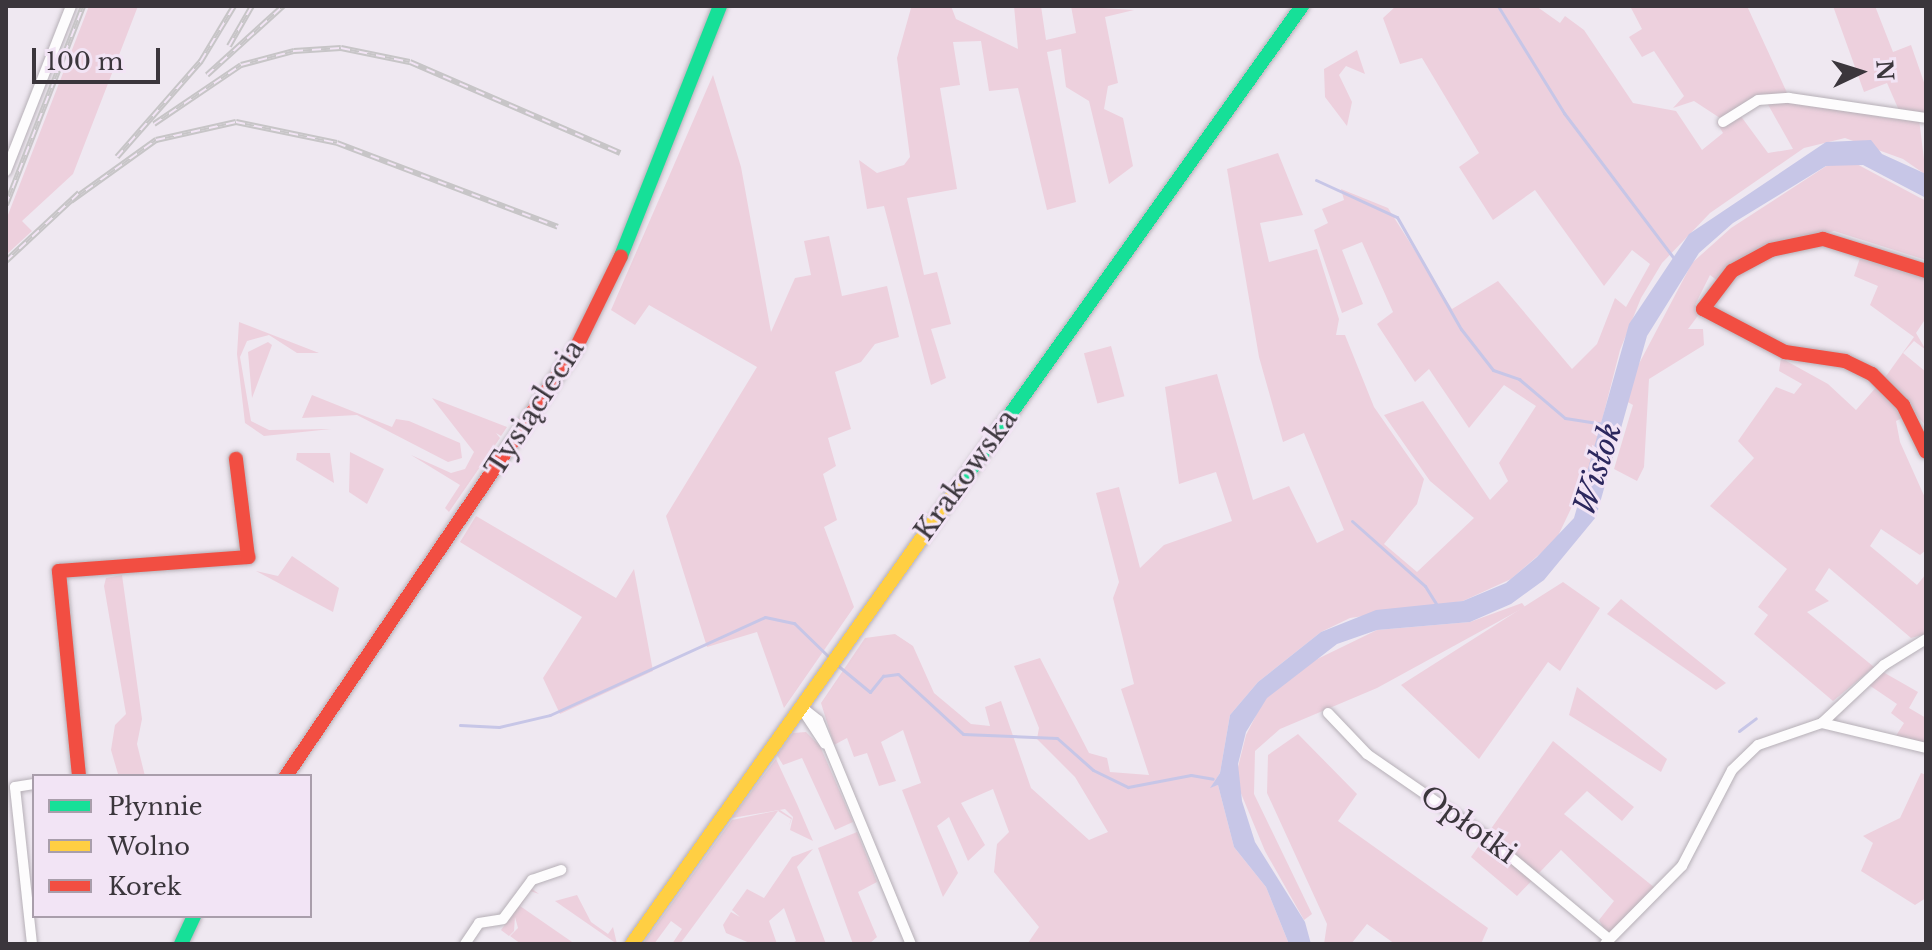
<!DOCTYPE html>
<meta charset="utf-8">
<style>
body{margin:0}
#map{position:relative;width:1932px;height:950px;overflow:hidden;background:#efe8f1;font-family:"Libre Baskerville",serif}
div>[style]{position:absolute}
[style*='--x']{left:calc(var(--x)*1px);top:calc(var(--y)*1px);width:calc(var(--w)*1px);rotate:calc(var(--a)*1deg)}
.green>*{inset:0;background:#edd0dd;transform-origin:0 0}
.water>*{inset:0;background:#c7c6e7}
.stream>*{height:3px;margin:-1.5px;padding:0 1.5px;transform-origin:1.5px;border-radius:1.5px;background:#c7c6e7}
.roads{filter:drop-shadow(0 0 2px #b6b0b7) drop-shadow(0 0 2px #b6b0b7)}
.street>*{height:10px;margin:-5px;padding:0 5px;transform-origin:5px;border-radius:5px;background:#fdfcfd}
.fast>*{height:14px;margin:-7px;padding:0 7px;transform-origin:7px;border-radius:7px;background:#16e098}
.slow>*{height:14px;margin:-7px;padding:0 7px;transform-origin:7px;border-radius:7px;background:#ffcf43}
.jam>*{height:14px;margin:-7px;padding:0 7px;transform-origin:7px;border-radius:7px;background:#f24e42}
.rail>*{height:6px;margin-top:-3px;transform-origin:0;background:repeating-linear-gradient(90deg,#f2e4f5 0 9px,#c7c5c7 0 18px);box-sizing:border-box;border-block:2px solid #c7c5c7}
span{translate:-50% -50%;white-space:nowrap;text-align:center;line-height:1.15;-webkit-text-stroke:6px #f2e4f5;paint-order:stroke}
.street-label{font-size:28px;color:#3b363c}
.water-label{font-size:30px;color:#2c285e;font-style:italic}
.frame{position:absolute;inset:0;border:8px solid #3b363c;pointer-events:none}
.legend{position:absolute;left:32px;top:774px;width:280px;height:144px;box-sizing:border-box;background:#f2e4f5;border:2px solid #a99eab;margin:0;padding:10px 14px;list-style:none;font-size:24px;color:#3b363c}
.legend li{display:flex;align-items:center;gap:16px;height:40px}
.legend b{width:40px;border:2px solid #a99eab}
.north{position:absolute;left:1820px;top:32px;width:80px;height:80px;-webkit-text-stroke:6px #f2e4f5;paint-order:stroke;rotate:86deg;font-size:22px;font-weight:700;line-height:32px;text-align:center;color:#3b363c}
.north::after{content:'';display:block;margin:auto;width:28px;height:36px;background:#3b363c;clip-path:polygon(50% 0,100% 100%,50% 72%,0 100%)}
.scale{position:absolute;left:32px;top:48px;width:128px;height:36px;box-sizing:border-box;border:4px solid #3b363c;border-top:0;padding-left:10px;font-size:24px;line-height:28px;white-space:nowrap;color:#3b363c;-webkit-text-stroke:6px #f2e4f5;paint-order:stroke}
</style>
<div id="map">
<div class="green">
<i style="clip-path:polygon(89px 6px,138px 6px,73px 174px,22px 221px,32px 231px,6px 255px,6px 220px)"></i>
<i style="clip-path:polygon(905px 6px,951px 6px,956px 19px,1018px 49px,1014px 6px,1041px 6px,1046px 40px,1076px 33px,1071px 6px,1134px 10px,1105px 17px,1118px 83px,1108px 86px,1104px 109px,1123px 118px,1133px 166px,1109px 184px,1089px 101px,1066px 87px,1061px 49px,1047px 52px,1076px 202px,1047px 210px,1018px 88px,989px 91px,981px 41px,953px 42px,960px 85px,940px 88px,957px 189px,907px 198px,924px 275px,937px 272px,951px 324px,931px 329px,946px 378px,931px 385px,884px 206px,867px 209px,859px 160px,877px 173px,904px 165px,910px 157px,897px 58px,911px 8px)"></i>
<i style="clip-path:polygon(1396px 6px,1536px 6px,1560px 23px,1565px 16px,1584px 30px,1633px 103px,1676px 111px,1702px 150px,1723px 133px,1717px 123px,1740px 115px,1768px 153px,1793px 149px,1766px 101px,1838px 103px,1884px 118px,1919px 119px,1926px 175px,1903px 159px,1845px 138px,1804px 148px,1710px 213px,1662px 263px,1641px 298px,1620px 350px,1589px 471px,1556px 540px,1511px 579px,1463px 601px,1350px 618px,1321px 632px,1258px 682px,1230px 715px,1220px 773px,1211px 787px,1218px 785px,1234px 847px,1266px 887px,1289px 944px,1020px 944px,1028px 943px,1039px 927px,994px 872px,997px 844px,1009px 832px,993px 789px,961px 803px,985px 845px,968px 861px,949px 817px,937px 826px,958px 873px,943px 897px,902px 790px,921px 783px,903px 730px,881px 742px,896px 781px,879px 786px,867px 753px,854px 757px,847px 738px,834px 745px,821px 703px,865px 638px,895px 634px,913px 646px,934px 693px,971px 724px,990px 726px,985px 707px,1001px 701px,1031px 788px,1089px 840px,1108px 832px,1075px 777px,1037px 739px,1039px 728px,1014px 666px,1040px 658px,1089px 753px,1107px 758px,1110px 772px,1149px 775px,1121px 689px,1134px 684px,1113px 598px,1119px 582px,1096px 493px,1119px 487px,1140px 568px,1164px 545px,1232px 521px,1216px 472px,1179px 484px,1165px 387px,1217px 374px,1253px 500px,1289px 486px,1317px 543px,1344px 530px,1304px 433px,1283px 442px,1259px 357px,1227px 169px,1278px 153px,1303px 215px,1260px 223px,1269px 262px,1317px 249px,1339px 319px,1336px 335px,1345px 335px,1374px 407px,1424px 479px,1417px 504px,1384px 544px,1417px 572px,1474px 518px,1430px 481px,1384px 415px,1423px 401px,1490px 500px,1508px 481px,1499px 463px,1536px 406px,1504px 385px,1469px 428px,1429px 369px,1415px 382px,1377px 324px,1393px 312px,1362px 242px,1342px 250px,1363px 304px,1342px 313px,1314px 230px,1328px 223px,1322px 209px,1344px 200px,1341px 189px,1388px 208px,1452px 309px,1498px 281px,1572px 369px,1597px 344px,1615px 298px,1626px 307px,1650px 264px,1632px 250px,1604px 286px,1535px 190px,1493px 220px,1459px 167px,1479px 153px,1422px 58px,1400px 64px,1383px 18px)"></i>
<i style="clip-path:polygon(1630px 6px,1747px 6px,1789px 97px,1765px 98px,1723px 120px,1694px 101px,1673px 108px,1684px 96px,1654px 51px,1642px 57px,1629px 37px,1642px 29px)"></i>
<i style="clip-path:polygon(1833px 6px,1875px 6px,1893px 52px,1911px 45px,1926px 88px,1926px 116px,1901px 115px,1887px 83px,1864px 92px)"></i>
<i style="clip-path:polygon(1357px 50px,1365px 74px,1346px 66px,1339px 75px,1352px 102px,1347px 126px,1325px 97px,1324px 69px)"></i>
<i style="clip-path:polygon(713px 75px,741px 167px,771px 332px,795px 278px,811px 275px,804px 241px,829px 236px,842px 296px,887px 286px,899px 337px,875px 344px,861px 362px,835px 372px,851px 429px,828px 438px,836px 466px,823px 474px,837px 520px,824px 527px,854px 607px,784px 708px,757px 632px,707px 647px,666px 516px,757px 367px,649px 305px,635px 325px,611px 310px)"></i>
<i style="clip-path:polygon(1851px 161px,1926px 201px,1926px 260px,1834px 231px,1771px 249px,1718px 281px,1710px 275px,1695px 305px,1703px 309px,1688px 329px,1703px 329px,1704px 345px,1649px 379px,1644px 467px,1637px 481px,1614px 469px,1633px 405px,1626px 401px,1632px 377px,1692px 263px,1731px 228px,1831px 163px)"></i>
<i style="clip-path:polygon(1862px 252px,1926px 274px,1926px 318px,1916px 333px,1926px 350px,1914px 341px,1903px 353px,1926px 372px,1926px 426px,1884px 379px,1914px 337px,1870px 305px,1878px 286px,1854px 276px)"></i>
<i style="clip-path:polygon(239px 322px,319px 353px,297px 353px,269px 335px,247px 341px,240px 357px,251px 421px,269px 430px,331px 429px,264px 436px,245px 423px,237px 354px)"></i>
<i style="clip-path:polygon(268px 342px,272px 345px,252px 398px,248px 352px)"></i>
<i style="left:1111px;top:346px;width:52px;height:28px;rotate:75deg"></i>
<i style="clip-path:polygon(1781px 358px,1828px 384px,1856px 410px,1879px 384px,1906px 416px,1896px 421px,1900px 442px,1926px 500px,1926px 550px,1920px 555px,1881px 529px,1870px 546px,1917px 585px,1926px 574px,1926px 634px,1911px 638px,1829px 568px,1815px 590px,1829px 601px,1807px 612px,1874px 667px,1833px 701px,1754px 634px,1768px 615px,1758px 607px,1787px 569px,1710px 506px,1754px 458px,1738px 441px,1776px 387px,1794px 394px,1802px 384px,1779px 371px)"></i>
<i style="clip-path:polygon(312px 395px,392px 427px,396px 419px,409px 421px,460px 443px,462px 458px,448px 462px,357px 415px,302px 418px)"></i>
<i style="clip-path:polygon(432px 398px,507px 427px,501px 436px,496px 433px,500px 438px,449px 512px,445px 508px,460px 485px,411px 455px,451px 473px,465px 469px,474px 452px)"></i>
<i style="clip-path:polygon(350px 452px,384px 469px,367px 504px,349px 492px)"></i>
<i style="clip-path:polygon(297px 453px,330px 453px,334px 483px,296px 460px)"></i>
<i style="clip-path:polygon(476px 516px,616px 598px,634px 569px,653px 671px,560px 714px,543px 678px,582px 617px,460px 542px)"></i>
<i style="clip-path:polygon(292px 556px,339px 588px,333px 612px,256px 571px,278px 576px)"></i>
<i style="clip-path:polygon(122px 575px,142px 719px,137px 744px,145px 776px,118px 774px,111px 750px,115px 725px,126px 714px,104px 586px,106px 578px)"></i>
<i style="clip-path:polygon(1563px 582px,1600px 608px,1560px 671px,1548px 662px,1479px 759px,1401px 685px)"></i>
<i style="clip-path:polygon(1621px 599px,1726px 683px,1716px 690px,1607px 614px)"></i>
<i style="clip-path:polygon(1522px 603px,1525px 607px,1377px 688px,1280px 729px,1255px 751px,1254px 794px,1312px 914px,1304px 920px,1265px 851px,1235px 779px,1246px 735px,1268px 692px,1305px 665px,1377px 630px,1470px 622px)"></i>
<i style="clip-path:polygon(1883px 672px,1918px 692px,1909px 708px,1926px 718px,1926px 746px,1894px 739px,1904px 723px,1891px 713px,1897px 704px,1869px 685px)"></i>
<i style="clip-path:polygon(1577px 687px,1667px 759px,1661px 772px,1569px 715px)"></i>
<i style="clip-path:polygon(806px 732px,820px 746px,853px 822px,835px 830px,802px 758px,783px 765px,777px 755px,793px 733px)"></i>
<i style="clip-path:polygon(1298px 734px,1357px 794px,1338px 821px,1488px 928px,1481px 944px,1395px 944px,1367px 924px,1351px 944px,1324px 944px,1327px 924px,1267px 793px,1268px 755px)"></i>
<i style="clip-path:polygon(1553px 741px,1634px 807px,1622px 821px,1587px 791px,1564px 814px,1655px 888px,1608px 936px,1599px 920px,1614px 901px,1561px 850px,1517px 896px,1471px 857px)"></i>
<i style="clip-path:polygon(776px 759px,797px 804px,813px 841px,790px 830px,793px 817px,785px 809px,732px 818px)"></i>
<i style="clip-path:polygon(1921px 773px,1926px 775px,1926px 898px,1915px 905px,1861px 871px,1873px 843px,1863px 836px,1900px 818px)"></i>
<i style="clip-path:polygon(780px 810px,792px 818px,789px 826px,791px 819px,778px 811px,680px 944px,672px 944px,682px 929px,671px 921px,654px 944px,643px 944px,732px 820px)"></i>
<i style="clip-path:polygon(857px 832px,877px 882px,858px 892px,877px 937px,869px 944px,853px 944px,818px 848px)"></i>
<i style="clip-path:polygon(813px 849px,797px 867px,826px 944px,790px 944px,796px 941px,784px 908px,769px 921px,777px 944px,752px 944px,726px 933px,723px 925px,731px 912px,740px 917px,732px 910px,747px 889px,764px 898px,792px 857px)"></i>
<i style="clip-path:polygon(531px 888px,539px 894px,530px 891px,520px 906px,575px 944px,521px 944px,510px 936px,518px 928px,515px 917px,514px 931px,509px 936px,501px 930px)"></i>
<i style="clip-path:polygon(577px 895px,591px 922px,608px 934px,613px 927px,617px 944px,555px 901px)"></i>
</div>
<div class="water">
<i style="clip-path:polygon(1871px 140px,1882px 154px,1926px 174px,1926px 198px,1863px 165px,1826px 166px,1733px 223px,1699px 253px,1647px 336px,1596px 517px,1544px 580px,1511px 604px,1470px 622px,1377px 630px,1337px 644px,1267px 698px,1246px 732px,1238px 764px,1242px 801px,1255px 842px,1305px 922px,1311px 944px,1289px 944px,1266px 887px,1234px 847px,1218px 785px,1210px 788px,1220px 773px,1230px 715px,1258px 682px,1321px 632px,1376px 610px,1463px 601px,1506px 583px,1537px 557px,1574px 518px,1629px 324px,1689px 234px,1826px 142px)"></i>
</div>
<div class="stream">
<i style="--x:1498;--y:6;--w:126;--a:58.3"></i>
<i style="--x:1564;--y:113;--w:181;--a:52.9"></i>
<i style="--x:1316;--y:180;--w:89;--a:24.6"></i>
<i style="--x:1397;--y:217;--w:129;--a:60.3"></i>
<i style="--x:1461;--y:329;--w:52;--a:52"></i>
<i style="--x:1493;--y:370;--w:28;--a:19"></i>
<i style="--x:1519;--y:379;--w:60;--a:40.3"></i>
<i style="--x:1565;--y:418;--w:39;--a:9"></i>
<i style="--x:1352;--y:521;--w:98;--a:41.7"></i>
<i style="--x:1425;--y:586;--w:22;--a:58"></i>
<i style="--x:836;--y:664;--w:44;--a:39.5"></i>
<i style="--x:870;--y:692;--w:21;--a:-51"></i>
<i style="--x:883;--y:676;--w:15;--a:-8"></i>
<i style="--x:898;--y:674;--w:88;--a:42.7"></i>
<i style="--x:963;--y:734;--w:94;--a:2.4"></i>
<i style="--x:1057;--y:738;--w:48;--a:41.6"></i>
<i style="--x:1093;--y:770;--w:39;--a:26"></i>
<i style="--x:1128;--y:787;--w:64;--a:-10.8"></i>
<i style="--x:1191;--y:775;--w:22;--a:10"></i>
<i style="--x:460;--y:725;--w:39;--a:3"></i>
<i style="--x:499;--y:727;--w:52;--a:-13.2"></i>
<i style="--x:550;--y:715;--w:236;--a:-24.5"></i>
<i style="--x:765;--y:617;--w:30;--a:12"></i>
<i style="--x:794;--y:623;--w:52;--a:44.2"></i>
<i style="--x:1739;--y:731;--w:21;--a:-37"></i>
</div>
<div class="roads">
<div class="street">
<i style="--x:1723;--y:122;--w:41;--a:-32.2"></i>
<i style="--x:1758;--y:100;--w:31;--a:-4"></i>
<i style="--x:1789;--y:98;--w:138;--a:8.3"></i>
<i style="--x:6;--y:171;--w:177;--a:-68.5"></i>
<i style="--x:800;--y:706;--w:23;--a:38"></i>
<i style="--x:818;--y:720;--w:243;--a:67.5"></i>
<i style="--x:800;--y:706;--w:45;--a:56.7"></i>
<i style="--x:1328;--y:713;--w:57;--a:46.4"></i>
<i style="--x:1367;--y:754;--w:141;--a:34.6"></i>
<i style="--x:1483;--y:834;--w:164;--a:39.8"></i>
<i style="--x:1822;--y:723;--w:107;--a:13.5"></i>
<i style="--x:32;--y:944;--w:158;--a:-96.2"></i>
<i style="--x:15;--y:787;--w:19;--a:-9"></i>
<i style="--x:465;--y:944;--w:25;--a:-56"></i>
<i style="--x:479;--y:923;--w:24;--a:-9"></i>
<i style="--x:503;--y:919;--w:49;--a:-53.4"></i>
<i style="--x:532;--y:880;--w:31;--a:-19"></i>
<i style="--x:1605;--y:944;--w:110;--a:-45.4"></i>
<i style="--x:1682;--y:866;--w:108;--a:-62.5"></i>
<i style="--x:1732;--y:770;--w:36;--a:-44"></i>
<i style="--x:1758;--y:745;--w:68;--a:-19"></i>
<i style="--x:1822;--y:723;--w:85;--a:-43.1"></i>
<i style="--x:1884;--y:665;--w:49;--a:-31.8"></i>
</div>
<div class="fast">
<i style="--x:621;--y:256;--w:269;--a:-68.4"></i>
<i style="--x:959;--y:486;--w:590;--a:-54.45"></i>
<i style="--x:181;--y:944;--w:31;--a:-65"></i>
</div>
<div class="slow">
<i style="--x:632;--y:944;--w:563;--a:-54.47"></i>
</div>
<div class="jam">
<i style="--x:1926;--y:271;--w:108;--a:-162.7"></i>
<i style="--x:1823;--y:239;--w:53;--a:168.1"></i>
<i style="--x:1771;--y:250;--w:44;--a:151.7"></i>
<i style="--x:1732;--y:271;--w:48;--a:127.3"></i>
<i style="--x:1703;--y:309;--w:93;--a:27.7"></i>
<i style="--x:1785;--y:352;--w:61;--a:8.5"></i>
<i style="--x:1845;--y:361;--w:30;--a:26"></i>
<i style="--x:1872;--y:374;--w:44;--a:45"></i>
<i style="--x:1903;--y:405;--w:52;--a:63.9"></i>
<i style="--x:79;--y:776;--w:206;--a:-95.6"></i>
<i style="--x:59;--y:571;--w:190;--a:-4.2"></i>
<i style="--x:248;--y:557;--w:99;--a:-97"></i>
<i style="--x:286;--y:776;--w:517;--a:-55.88"></i>
<i style="--x:576;--y:348;--w:102;--a:-63.9"></i>
</div>
</div>
<div class="rail">
<i style="--x:229;--y:46;--w:46;--a:-60.1"></i>
<i style="--x:207;--y:75;--w:103;--a:-42.2"></i>
<i style="--x:154;--y:124;--w:105;--a:-34.1"></i>
<i style="--x:241;--y:65;--w:55;--a:-14.8"></i>
<i style="--x:294;--y:51;--w:47;--a:-3.7"></i>
<i style="--x:341;--y:48;--w:70;--a:11.5"></i>
<i style="--x:410;--y:62;--w:229;--a:23.4"></i>
<i style="--x:117;--y:157;--w:128;--a:-48.8"></i>
<i style="--x:201;--y:61;--w:64;--a:-59"></i>
<i style="--x:71;--y:201;--w:105;--a:-35.7"></i>
<i style="--x:156;--y:140;--w:82;--a:-12.7"></i>
<i style="--x:236;--y:122;--w:103;--a:11.7"></i>
<i style="--x:337;--y:143;--w:236;--a:20.8"></i>
<i style="--x:6;--y:205;--w:213;--a:-68.8"></i>
<i style="--x:6;--y:261;--w:100;--a:-43"></i>
</div>
<div class="street-label">
<span style="left:535px;top:408px;rotate:-57deg">Tysiąclecia</span>
<span style="left:966px;top:475px;rotate:-54deg">Krakowska</span>
<span style="left:1468px;top:825px;rotate:36deg">Opłotki</span>
</div>
<div class="water-label">
<span style="left:1598px;top:469px;rotate:-72deg">Wisłok</span>
</div>
<div class="frame"></div>
<ul class="legend">
<li><b style="height:10px;background:#16e098"></b>Płynnie</li>
<li><b style="height:10px;background:#ffcf43"></b>Wolno</li>
<li><b style="height:10px;background:#f24e42"></b>Korek</li>
</ul>
<div class="north">N</div>
<div class="scale">100 m</div>
</div>
